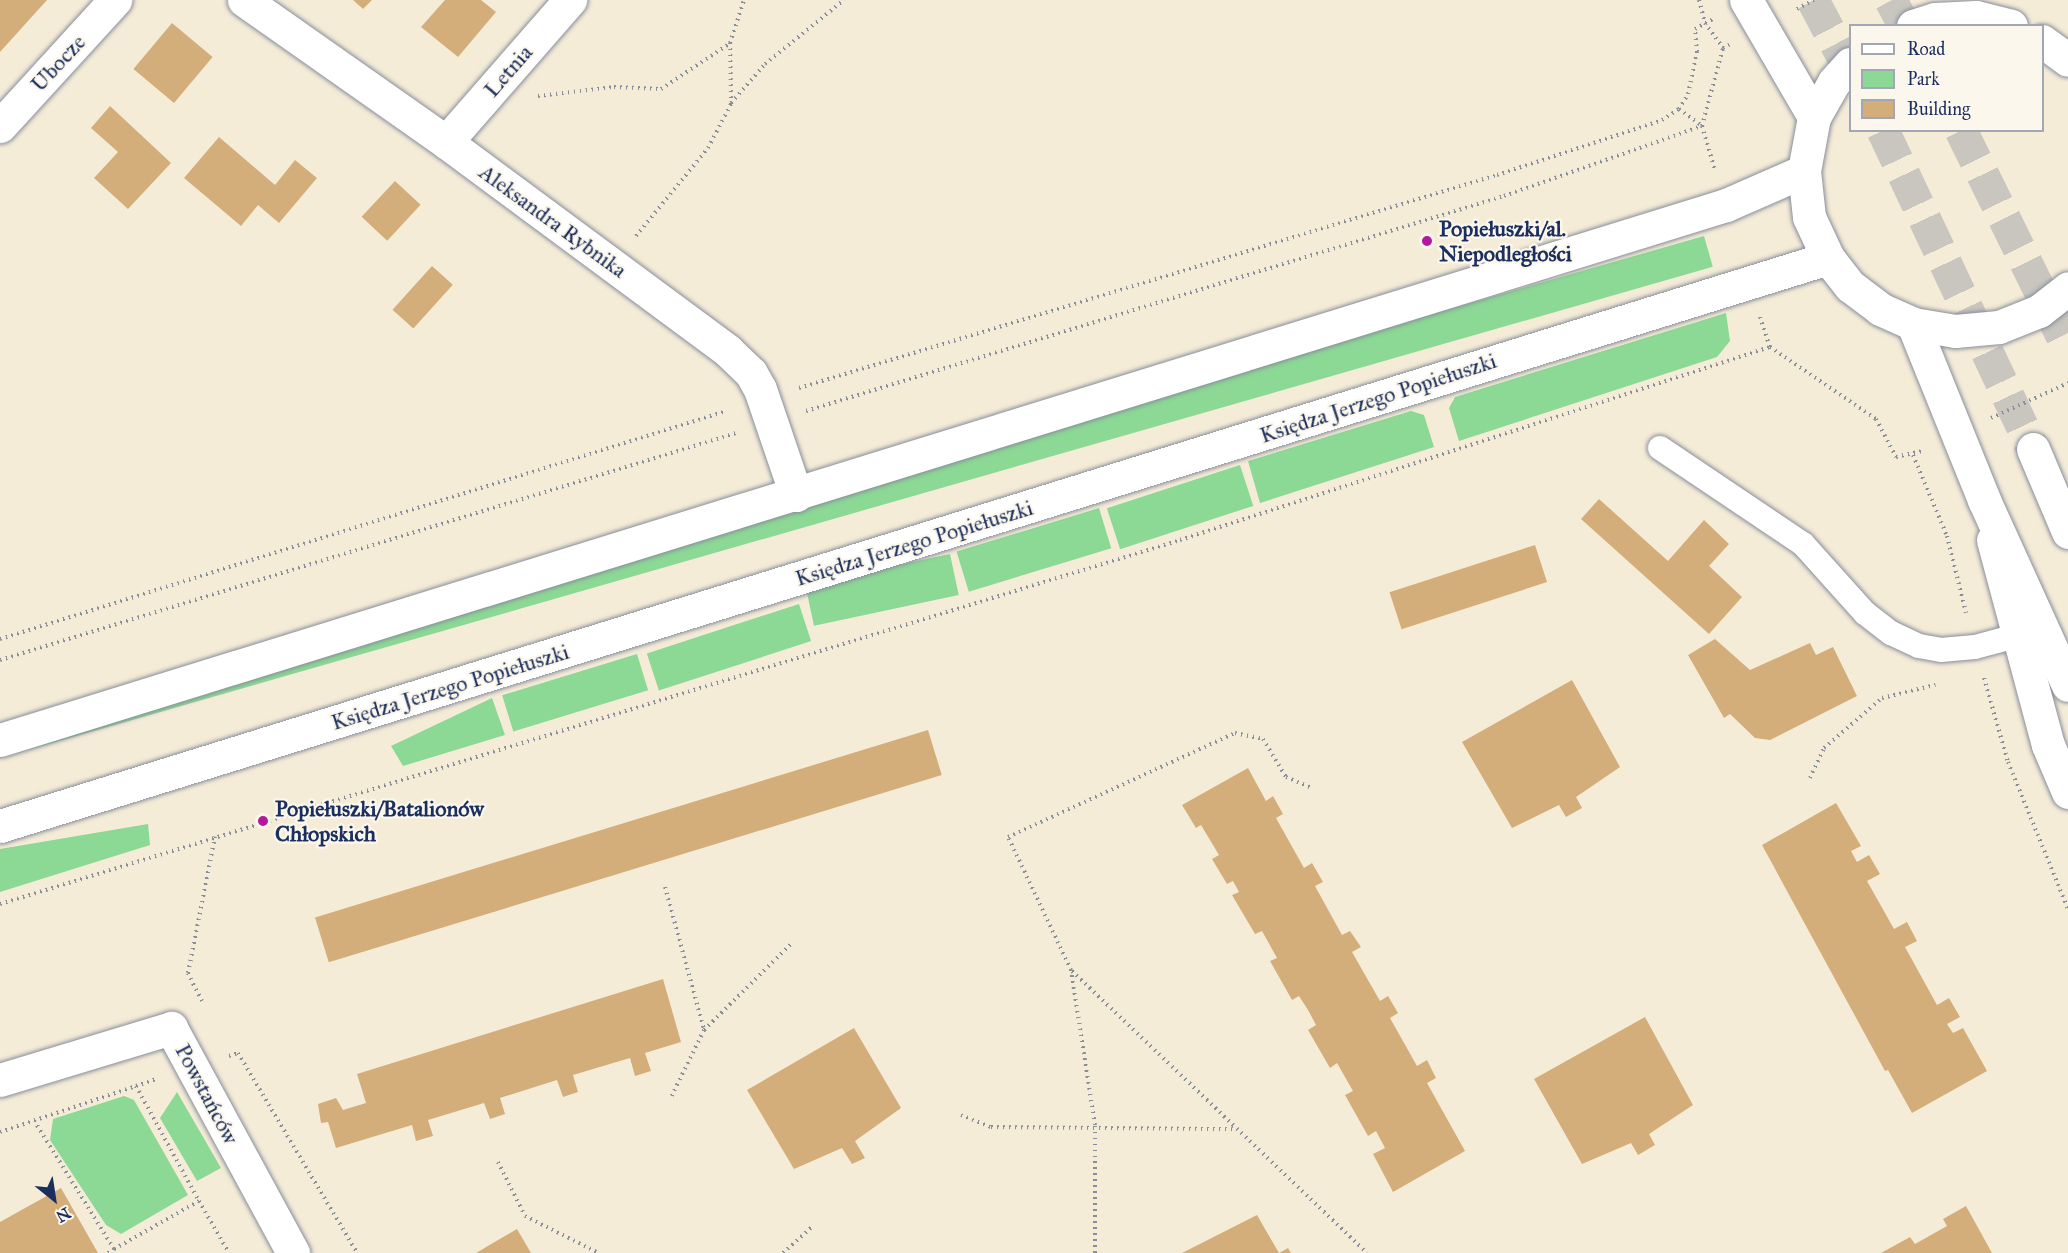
<!DOCTYPE html>
<meta charset="utf-8">
<style>
body{margin:0}
#map{position:relative;width:2068px;height:1253px;overflow:hidden;background:#f5ecd8;font-family:"IM FELL Great Primer",serif}
div>[style]{position:absolute}
[style*='--x']{left:calc(var(--x)*1px);top:calc(var(--y)*1px);width:calc(var(--w)*1px);rotate:calc(var(--a)*1deg)}
.green>*{inset:0;background:#8cd895;transform-origin:0 0}
.building>*{inset:0;background:#d4ae7a;transform-origin:0 0}
.primary-tunnel>*{height:33px;margin-top:-16.5px;transform-origin:0;background:repeating-linear-gradient(90deg,#c9c6c0 0 33px,transparent 0 49px)}
.path>*{height:4px;margin-top:-2px;transform-origin:0;background:repeating-linear-gradient(90deg,#888e9b 0 1.5px,transparent 0 6px)}
.roads{filter:drop-shadow(0 0 2px #888e9b) drop-shadow(0 0 2px #888e9b)}
.service>*{height:24px;margin:-12px;padding:0 12px;transform-origin:12px;border-radius:12px;background:#fff}
.minor>*{height:33px;margin:-16.5px;padding:0 16.5px;transform-origin:16.5px;border-radius:16.5px;background:#fff}
.secondary>*{height:33px;margin:-16.5px;padding:0 16.5px;transform-origin:16.5px;border-radius:16.5px;background:#fff}
.primary>*{height:33px;margin:-16.5px;padding:0 16.5px;transform-origin:16.5px;border-radius:16.5px;background:#fff}
.dots>*{width:16px;height:16px;translate:-50% -50%;box-sizing:border-box;border:3px solid #fbf7ec;border-radius:50%}
span{translate:-50% -50%;white-space:nowrap;text-align:center;line-height:1.15;-webkit-text-stroke:4.5px #fbf7ec;paint-order:stroke}
.street-label{font-size:22px;color:#1b2f5e}
.poi-label{font-size:22px;color:#1b2f5e;font-weight:700}
.left{translate:0 -50%;text-align:left}
.legend{position:absolute;left:1849px;top:24px;width:195px;height:108px;box-sizing:border-box;background:#fbf7ec;border:2px solid #a1a7b3;margin:0;padding:8px 10px;list-style:none;font-size:18px;color:#1b2f5e}
.legend li{display:flex;align-items:center;gap:12px;height:30px}
.legend b{width:30px;border:2px solid #a1a7b3}
.north{position:absolute;left:24px;top:1169px;width:60px;height:60px;-webkit-text-stroke:4px #fbf7ec;paint-order:stroke;rotate:150deg;font-size:16px;font-weight:700;line-height:24px;text-align:center;color:#1b2f5e}
.north::after{content:'';display:block;margin:auto;width:21px;height:27px;background:#1b2f5e;clip-path:polygon(50% 0,100% 100%,50% 72%,0 100%)}
</style>
<div id="map">
<div class="green">
<i style="left:1704px;top:236px;width:32px;height:1783px;rotate:74deg"></i>
<i style="clip-path:polygon(1726px 313px,1730px 341px,1717px 357px,1459px 441px,1449px 408px,1455px 397px)"></i>
<i style="clip-path:polygon(1411px 411px,1424px 415px,1434px 447px,1260px 503px,1248px 461px)"></i>
<i style="left:1240px;top:465px;width:43px;height:140px;rotate:72deg"></i>
<i style="left:1099px;top:508px;width:42px;height:149px;rotate:73deg"></i>
<i style="left:950px;top:554px;width:42px;height:148px;rotate:78deg"></i>
<i style="left:799px;top:604px;width:39px;height:160px;rotate:72deg"></i>
<i style="left:637px;top:654px;width:38px;height:141px;rotate:73deg"></i>
<i style="clip-path:polygon(492px 698px,505px 735px,403px 766px,391px 746px)"></i>
<i style="clip-path:polygon(148px 824px,150px 845px,0 892px,0 849px)"></i>
<i style="clip-path:polygon(177px 1092px,221px 1168px,197px 1181px,160px 1118px)"></i>
<i style="clip-path:polygon(124px 1096px,134px 1100px,188px 1195px,121px 1234px,106px 1225px,50px 1140px,53px 1119px)"></i>
</div>
<div class="building">
<i style="clip-path:polygon(0 0,47px 0,0 52px)"></i>
<i style="clip-path:polygon(353px 0,372px 0,363px 9px)"></i>
<i style="clip-path:polygon(445px 0,481px 0,496px 12px,458px 57px,421px 27px)"></i>
<i style="left:172px;top:23px;width:53px;height:60px;rotate:40deg"></i>
<i style="clip-path:polygon(110px 106px,171px 163px,128px 209px,94px 178px,118px 152px,91px 128px)"></i>
<i style="clip-path:polygon(219px 137px,275px 185px,295px 160px,317px 178px,279px 223px,258px 205px,241px 226px,184px 178px)"></i>
<i style="left:395px;top:181px;width:35px;height:49px;rotate:43deg"></i>
<i style="left:432px;top:266px;width:28px;height:59px;rotate:42deg"></i>
<i style="clip-path:polygon(1599px 499px,1668px 561px,1704px 520px,1729px 544px,1709px 566px,1742px 597px,1709px 634px,1581px 519px)"></i>
<i style="left:1535px;top:545px;width:39px;height:153px;rotate:72deg"></i>
<i style="clip-path:polygon(1715px 639px,1750px 670px,1810px 643px,1816px 655px,1833px 647px,1857px 696px,1770px 740px,1755px 738px,1730px 714px,1724px 718px,1688px 655px)"></i>
<i style="clip-path:polygon(1572px 680px,1620px 767px,1576px 797px,1582px 808px,1566px 817px,1559px 805px,1512px 828px,1462px 742px)"></i>
<i style="left:928px;top:730px;width:47px;height:641px;rotate:73deg"></i>
<i style="clip-path:polygon(1248px 768px,1266px 801px,1273px 796px,1283px 814px,1276px 818px,1304px 868px,1312px 863px,1323px 882px,1315px 886px,1342px 935px,1350px 931px,1361px 947px,1352px 952px,1380px 1001px,1388px 996px,1398px 1013px,1390px 1018px,1417px 1066px,1427px 1060px,1436px 1078px,1427px 1083px,1465px 1151px,1393px 1192px,1373px 1154px,1385px 1148px,1376px 1131px,1368px 1136px,1345px 1095px,1353px 1091px,1337px 1063px,1330px 1068px,1308px 1030px,1316px 1025px,1308px 1010px,1299px 996px,1292px 1000px,1270px 961px,1277px 958px,1262px 931px,1255px 934px,1232px 895px,1239px 892px,1233px 881px,1227px 884px,1212px 859px,1219px 855px,1201px 825px,1196px 828px,1182px 805px)"></i>
<i style="clip-path:polygon(1836px 803px,1861px 846px,1851px 851px,1857px 862px,1869px 855px,1880px 874px,1867px 881px,1894px 929px,1907px 922px,1917px 941px,1905px 947px,1937px 1005px,1949px 998px,1960px 1017px,1947px 1024px,1953px 1033px,1963px 1028px,1987px 1071px,1912px 1113px,1888px 1070px,1885px 1071px,1762px 845px)"></i>
<i style="clip-path:polygon(663px 979px,681px 1042px,645px 1053px,651px 1071px,635px 1076px,630px 1058px,573px 1075px,578px 1092px,563px 1097px,557px 1080px,500px 1098px,505px 1114px,490px 1119px,484px 1103px,428px 1120px,433px 1136px,416px 1141px,412px 1125px,336px 1148px,328px 1122px,321px 1123px,318px 1104px,336px 1098px,343px 1110px,366px 1103px,357px 1074px)"></i>
<i style="clip-path:polygon(1645px 1017px,1693px 1105px,1649px 1134px,1655px 1145px,1638px 1155px,1631px 1143px,1582px 1164px,1534px 1079px)"></i>
<i style="clip-path:polygon(854px 1028px,901px 1108px,855px 1141px,865px 1158px,852px 1164px,842px 1148px,794px 1169px,747px 1090px)"></i>
<i style="clip-path:polygon(61px 1188px,98px 1253px,0 1253px,0 1222px)"></i>
<i style="clip-path:polygon(1966px 1206px,1992px 1253px,1881px 1253px,1910px 1237px,1915px 1244px,1947px 1226px,1943px 1219px)"></i>
<i style="clip-path:polygon(1257px 1215px,1279px 1253px,1288px 1248px,1291px 1253px,1182px 1253px)"></i>
<i style="clip-path:polygon(517px 1229px,531px 1253px,476px 1253px)"></i>
</div>
<div class="primary-tunnel">
<i style="--x:1813;--y:0;--w:79;--a:62.1"></i>
<i style="--x:1891;--y:0;--w:30;--a:62"></i>
<i style="--x:1883;--y:130;--w:353;--a:64.8"></i>
<i style="--x:1961;--y:130;--w:242;--a:63.8"></i>
</div>
<div class="path">
<i style="--x:1699;--y:0;--w:24;--a:75"></i>
<i style="--x:1705;--y:23;--w:31;--a:54"></i>
<i style="--x:1797;--y:9;--w:19;--a:-28"></i>
<i style="--x:538;--y:96;--w:77;--a:-6.8"></i>
<i style="--x:614;--y:87;--w:47;--a:2.4"></i>
<i style="--x:661;--y:89;--w:82;--a:-33.5"></i>
<i style="--x:731;--y:103;--w:52;--a:-48.9"></i>
<i style="--x:765;--y:64;--w:102;--a:-39"></i>
<i style="--x:1679;--y:109;--w:29;--a:36"></i>
<i style="--x:1702;--y:126;--w:46;--a:73.5"></i>
<i style="--x:636;--y:236;--w:114;--a:-50.7"></i>
<i style="--x:708;--y:148;--w:50;--a:-62.4"></i>
<i style="--x:731;--y:104;--w:61;--a:-90.9"></i>
<i style="--x:730;--y:43;--w:45;--a:-72"></i>
<i style="--x:1760;--y:317;--w:32;--a:72"></i>
<i style="--x:1770;--y:347;--w:128;--a:34.2"></i>
<i style="--x:1876;--y:419;--w:43;--a:62.2"></i>
<i style="--x:1896;--y:457;--w:27;--a:-13"></i>
<i style="--x:799;--y:388;--w:730;--a:-16.97"></i>
<i style="--x:1497;--y:175;--w:174;--a:-18.4"></i>
<i style="--x:1662;--y:120;--w:20;--a:-33"></i>
<i style="--x:1679;--y:109;--w:17;--a:-59"></i>
<i style="--x:1688;--y:94;--w:43;--a:-77.9"></i>
<i style="--x:1697;--y:52;--w:23;--a:-95"></i>
<i style="--x:1695;--y:29;--w:21;--a:-29"></i>
<i style="--x:806;--y:411;--w:730;--a:-17.12"></i>
<i style="--x:1504;--y:196;--w:210;--a:-19.5"></i>
<i style="--x:1702;--y:126;--w:81;--a:-74.9"></i>
<i style="--x:1723;--y:48;--w:7;--a:-27"></i>
<i style="--x:1991;--y:418;--w:85;--a:-24.4"></i>
<i style="--x:1913;--y:455;--w:88;--a:67.2"></i>
<i style="--x:1947;--y:536;--w:79;--a:76.1"></i>
<i style="--x:0;--y:639;--w:761;--a:-17.43"></i>
<i style="--x:0;--y:660;--w:770;--a:-17.14"></i>
<i style="--x:1984;--y:678;--w:87;--a:74.1"></i>
<i style="--x:2008;--y:762;--w:159;--a:67.8"></i>
<i style="--x:1810;--y:778;--w:33;--a:-65"></i>
<i style="--x:1824;--y:748;--w:77;--a:-40.8"></i>
<i style="--x:1882;--y:698;--w:55;--a:-13.8"></i>
<i style="--x:665;--y:887;--w:148;--a:74.7"></i>
<i style="--x:704;--y:1030;--w:77;--a:116.2"></i>
<i style="--x:0;--y:904;--w:1235;--a:-17.14"></i>
<i style="--x:1180;--y:540;--w:621;--a:-18.11"></i>
<i style="--x:1072;--y:971;--w:408;--a:43.7"></i>
<i style="--x:202;--y:1001;--w:31;--a:-117"></i>
<i style="--x:188;--y:973;--w:139;--a:-78.8"></i>
<i style="--x:704;--y:1030;--w:125;--a:-44.7"></i>
<i style="--x:229;--y:1056;--w:9;--a:-18"></i>
<i style="--x:238;--y:1053;--w:233;--a:59.2"></i>
<i style="--x:136;--y:1086;--w:21;--a:-19"></i>
<i style="--x:961;--y:1115;--w:32;--a:22"></i>
<i style="--x:991;--y:1127;--w:246;--a:0.5"></i>
<i style="--x:0;--y:1132;--w:144;--a:-18.7"></i>
<i style="--x:136;--y:1086;--w:131;--a:61.3"></i>
<i style="--x:199;--y:1201;--w:98;--a:150.5"></i>
<i style="--x:114;--y:1249;--w:150;--a:-121.9"></i>
<i style="--x:498;--y:1162;--w:60;--a:63.4"></i>
<i style="--x:525;--y:1216;--w:83;--a:26.6"></i>
<i style="--x:199;--y:1201;--w:60;--a:60"></i>
<i style="--x:108;--y:1253;--w:7;--a:-34"></i>
<i style="--x:783;--y:1253;--w:40;--a:-42"></i>
<i style="--x:1095;--y:1253;--w:128;--a:-90"></i>
<i style="--x:1095;--y:1125;--w:157;--a:-98.8"></i>
<i style="--x:1071;--y:970;--w:147;--a:-115.3"></i>
<i style="--x:1008;--y:837;--w:250;--a:-24.6"></i>
<i style="--x:1235;--y:733;--w:29;--a:12"></i>
<i style="--x:1263;--y:739;--w:44;--a:58.8"></i>
<i style="--x:1286;--y:777;--w:28;--a:23"></i>
</div>
<div class="roads">
<div class="service">
<i style="--x:1660;--y:448;--w:172;--a:33.9"></i>
<i style="--x:1803;--y:544;--w:93;--a:48.1"></i>
<i style="--x:1865;--y:613;--w:33;--a:38"></i>
<i style="--x:1891;--y:633;--w:31;--a:25"></i>
<i style="--x:1919;--y:646;--w:22;--a:10"></i>
<i style="--x:1941;--y:650;--w:34;--a:-5"></i>
<i style="--x:1975;--y:647;--w:42;--a:-15"></i>
</div>
<div class="minor">
<i style="--x:244;--y:0;--w:247;--a:35.1"></i>
<i style="--x:446;--y:142;--w:350;--a:36.5"></i>
<i style="--x:727;--y:350;--w:33;--a:44"></i>
<i style="--x:751;--y:373;--w:18;--a:61"></i>
<i style="--x:760;--y:389;--w:112;--a:71.2"></i>
<i style="--x:0;--y:126;--w:171;--a:-47.6"></i>
<i style="--x:446;--y:142;--w:189;--a:-48.9"></i>
<i style="--x:1993;--y:540;--w:212;--a:75"></i>
<i style="--x:2048;--y:745;--w:51;--a:66.9"></i>
<i style="--x:0;--y:1080;--w:179;--a:-16.9"></i>
<i style="--x:171;--y:1028;--w:256;--a:61.5"></i>
</div>
<div class="secondary">
<i style="--x:1746;--y:0;--w:135;--a:59.8"></i>
<i style="--x:1913;--y:26;--w:23;--a:-18"></i>
<i style="--x:1935;--y:19;--w:41;--a:-2.8"></i>
<i style="--x:1976;--y:17;--w:36;--a:14"></i>
<i style="--x:2042;--y:41;--w:32;--a:36"></i>
<i style="--x:1850;--y:64;--w:24;--a:132"></i>
<i style="--x:1834;--y:82;--w:40;--a:119.7"></i>
<i style="--x:1814;--y:117;--w:55;--a:100.5"></i>
<i style="--x:1804;--y:171;--w:46;--a:83.8"></i>
<i style="--x:1809;--y:217;--w:45;--a:65.1"></i>
<i style="--x:1828;--y:258;--w:36;--a:52"></i>
<i style="--x:1850;--y:286;--w:38;--a:37"></i>
<i style="--x:1880;--y:309;--w:36;--a:24"></i>
<i style="--x:1913;--y:324;--w:43;--a:9.5"></i>
<i style="--x:1955;--y:331;--w:44;--a:-5.2"></i>
<i style="--x:1999;--y:327;--w:43;--a:-21.8"></i>
<i style="--x:2039;--y:311;--w:37;--a:-38"></i>
<i style="--x:1913;--y:324;--w:190;--a:68"></i>
<i style="--x:0;--y:740;--w:1807;--a:-17.22"></i>
<i style="--x:1726;--y:205;--w:85;--a:-23.6"></i>
<i style="--x:0;--y:826;--w:1914;--a:-17.26"></i>
</div>
<div class="primary">
<i style="--x:2033;--y:449;--w:90;--a:67.1"></i>
<i style="--x:1984;--y:500;--w:203;--a:65.6"></i>
</div>
</div>
<div class="dots">
<i style="left:1427px;top:241px;background:#b5179e"></i>
<i style="left:263px;top:821px;background:#b5179e"></i>
</div>
<div class="street-label">
<span style="left:58px;top:63px;rotate:-47deg">Ubocze</span>
<span style="left:508px;top:71px;rotate:-49deg">Letnia</span>
<span style="left:553px;top:221px;rotate:36deg">Aleksandra Rybnika</span>
<span style="left:1378px;top:398px;rotate:-18deg">Księdza Jerzego Popiełuszki</span>
<span style="left:914px;top:543px;rotate:-17deg">Księdza Jerzego Popiełuszki</span>
<span style="left:450px;top:687px;rotate:-17deg">Księdza Jerzego Popiełuszki</span>
<span style="left:207px;top:1094px;rotate:62deg">Powstańców</span>
</div>
<div class="poi-label">
<span class="left" style="left:1439px;top:241px">Popiełuszki/al.<br>Niepodległości</span>
<span class="left" style="left:275px;top:821px">Popiełuszki/Batalionów<br>Chłopskich</span>
</div>
<ul class="legend">
<li><b style="height:8px;background:#fff"></b>Road</li>
<li><b style="height:16px;background:#8cd895"></b>Park</li>
<li><b style="height:16px;background:#d4ae7a"></b>Building</li>
</ul>
<div class="north">N</div>
</div>
